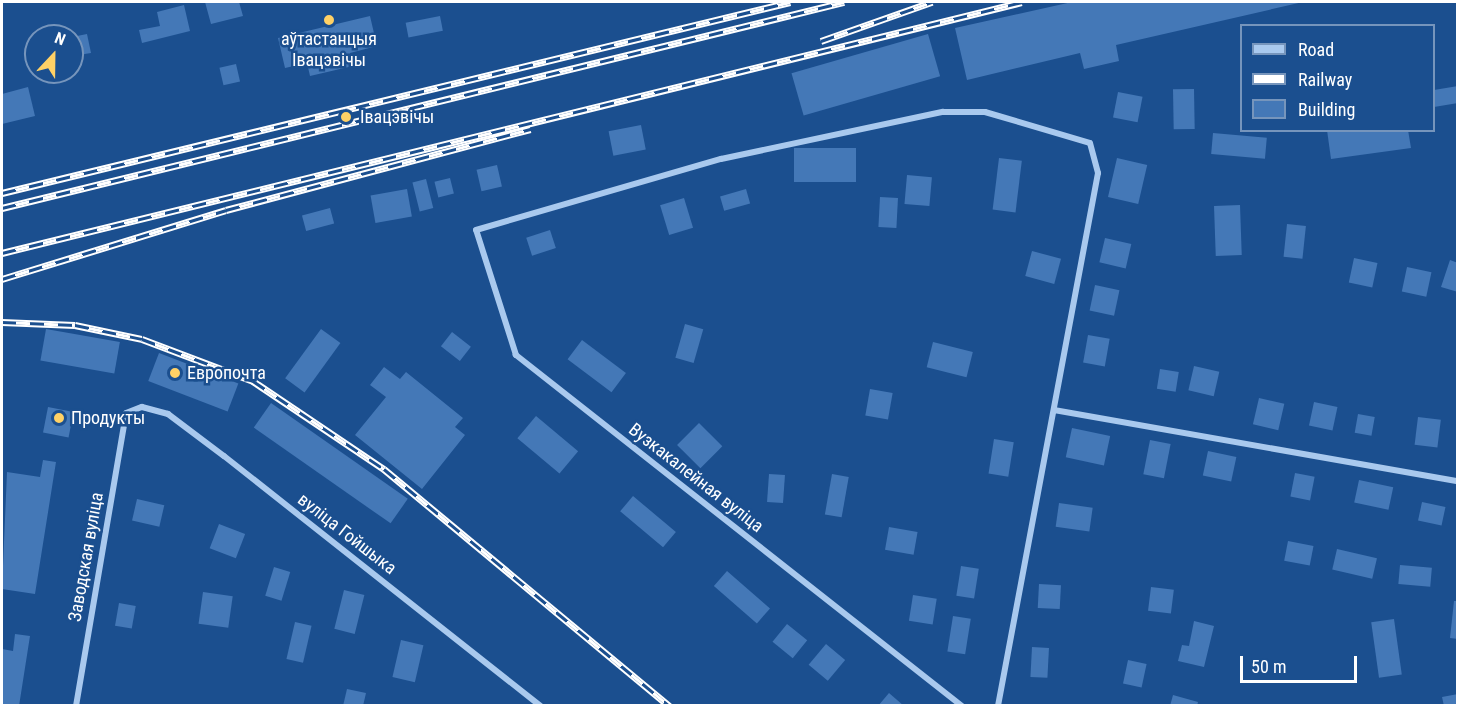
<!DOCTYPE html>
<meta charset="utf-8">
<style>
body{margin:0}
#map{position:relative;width:1459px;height:707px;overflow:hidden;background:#1b4f8f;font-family:"Roboto Condensed",sans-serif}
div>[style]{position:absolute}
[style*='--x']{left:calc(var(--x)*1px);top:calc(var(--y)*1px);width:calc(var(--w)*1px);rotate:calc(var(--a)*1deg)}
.building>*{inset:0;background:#4478b7;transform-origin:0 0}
.minor>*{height:6px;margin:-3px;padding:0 3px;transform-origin:3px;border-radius:3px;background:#a9c9ee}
.rail>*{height:7px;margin-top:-3.5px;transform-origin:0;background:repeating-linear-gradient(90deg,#1b4f8f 0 14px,#fff 0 28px);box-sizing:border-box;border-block:2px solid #fff}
.dots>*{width:16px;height:16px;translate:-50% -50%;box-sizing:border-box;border:3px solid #1b4f8f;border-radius:50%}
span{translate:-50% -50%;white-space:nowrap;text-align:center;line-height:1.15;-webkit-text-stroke:5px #1b4f8f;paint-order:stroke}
.poi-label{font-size:18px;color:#fff}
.left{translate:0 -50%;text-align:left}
.street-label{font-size:18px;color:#fff}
.frame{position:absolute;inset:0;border:3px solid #fff;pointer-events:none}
.legend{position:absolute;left:1240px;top:24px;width:195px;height:108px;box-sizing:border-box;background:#1b4f8f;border:2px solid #7695bc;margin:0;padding:8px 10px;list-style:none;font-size:18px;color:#fff}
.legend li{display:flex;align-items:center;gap:12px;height:30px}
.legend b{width:30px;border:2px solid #7695bc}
.north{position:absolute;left:24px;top:24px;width:60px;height:60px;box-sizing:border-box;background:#1b4f8f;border:2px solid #7695bc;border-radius:50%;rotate:22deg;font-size:16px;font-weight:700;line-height:24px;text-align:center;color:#fff}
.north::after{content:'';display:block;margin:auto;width:21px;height:27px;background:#ffd166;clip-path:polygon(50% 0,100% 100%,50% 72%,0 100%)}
.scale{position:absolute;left:1240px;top:656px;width:117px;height:27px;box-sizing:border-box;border:3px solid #fff;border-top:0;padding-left:8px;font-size:18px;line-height:21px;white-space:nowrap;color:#fff;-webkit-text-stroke:4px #1b4f8f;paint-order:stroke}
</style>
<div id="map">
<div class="building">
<i style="clip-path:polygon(205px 2px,239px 2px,243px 16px,211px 24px)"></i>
<i style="clip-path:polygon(1072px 2px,1303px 2px,1116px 45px,1119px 61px,1084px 69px,1080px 53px,967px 80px,955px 28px)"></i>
<i style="clip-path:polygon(184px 5px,190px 31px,142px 43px,139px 30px,160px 26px,157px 12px)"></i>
<i style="clip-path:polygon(370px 16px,377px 46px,350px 53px,353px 66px,310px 76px,307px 63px,285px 68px,278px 38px)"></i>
<i style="left:440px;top:16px;width:15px;height:35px;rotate:79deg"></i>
<i style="clip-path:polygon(87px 34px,91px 53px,72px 56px,72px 37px)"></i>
<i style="left:928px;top:34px;width:44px;height:142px;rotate:74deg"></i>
<i style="left:236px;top:64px;width:18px;height:17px;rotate:77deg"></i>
<i style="clip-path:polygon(1458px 86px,1458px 103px,1434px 107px,1434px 90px)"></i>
<i style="clip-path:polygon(28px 87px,35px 116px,2px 124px,2px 94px)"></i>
<i style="left:1194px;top:89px;width:40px;height:21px;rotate:89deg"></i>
<i style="left:1118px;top:92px;width:25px;height:26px;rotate:11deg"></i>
<i style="left:641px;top:125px;width:25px;height:33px;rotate:79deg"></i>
<i style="clip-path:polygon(1327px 130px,1408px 130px,1411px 148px,1331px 159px)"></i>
<i style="left:1213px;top:133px;width:54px;height:21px;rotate:5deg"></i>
<i style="left:856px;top:148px;width:34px;height:62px;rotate:90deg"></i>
<i style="left:999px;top:158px;width:23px;height:52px;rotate:7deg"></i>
<i style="left:1117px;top:158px;width:31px;height:40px;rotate:13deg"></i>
<i style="left:497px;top:165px;width:22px;height:21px;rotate:77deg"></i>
<i style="left:907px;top:175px;width:25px;height:29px;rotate:5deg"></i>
<i style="left:450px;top:178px;width:16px;height:16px;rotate:76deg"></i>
<i style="left:426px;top:179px;width:30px;height:14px;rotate:76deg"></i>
<i style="left:407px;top:189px;width:28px;height:37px;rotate:80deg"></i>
<i style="left:746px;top:189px;width:15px;height:27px;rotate:74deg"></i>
<i style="left:880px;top:197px;width:18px;height:30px;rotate:3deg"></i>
<i style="left:684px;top:198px;width:31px;height:25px;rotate:73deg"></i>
<i style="left:1240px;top:205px;width:50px;height:26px;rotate:88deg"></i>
<i style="left:330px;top:208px;width:16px;height:29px;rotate:75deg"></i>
<i style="left:1287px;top:224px;width:19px;height:33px;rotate:6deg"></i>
<i style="left:550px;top:230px;width:19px;height:25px;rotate:72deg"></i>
<i style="left:1105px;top:238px;width:27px;height:25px;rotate:13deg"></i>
<i style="left:1032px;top:251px;width:30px;height:26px;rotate:15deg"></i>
<i style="left:1354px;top:258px;width:24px;height:25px;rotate:12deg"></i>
<i style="clip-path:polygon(1450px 260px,1458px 263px,1458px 292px,1441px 287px)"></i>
<i style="left:1407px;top:267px;width:25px;height:25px;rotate:12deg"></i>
<i style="left:1095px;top:285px;width:25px;height:26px;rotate:12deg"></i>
<i style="left:685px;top:324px;width:19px;height:35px;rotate:16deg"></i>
<i style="left:46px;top:329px;width:75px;height:32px;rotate:10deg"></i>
<i style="left:321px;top:329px;width:24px;height:61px;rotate:36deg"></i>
<i style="left:452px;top:332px;width:24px;height:18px;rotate:38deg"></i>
<i style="left:1088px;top:335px;width:22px;height:28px;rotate:10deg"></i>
<i style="left:582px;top:340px;width:55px;height:24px;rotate:37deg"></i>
<i style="left:933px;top:342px;width:41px;height:26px;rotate:14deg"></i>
<i style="left:159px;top:353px;width:85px;height:30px;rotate:21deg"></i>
<i style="left:1194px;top:366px;width:26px;height:25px;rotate:13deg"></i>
<i style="clip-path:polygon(384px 367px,400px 379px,406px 372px,463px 418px,455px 427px,465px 435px,422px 489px,355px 435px,386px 397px,370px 385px)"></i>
<i style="left:1160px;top:369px;width:19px;height:20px;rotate:9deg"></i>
<i style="left:870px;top:389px;width:23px;height:27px;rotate:10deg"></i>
<i style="left:1259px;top:398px;width:26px;height:27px;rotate:13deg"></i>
<i style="left:1314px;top:402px;width:24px;height:24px;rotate:12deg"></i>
<i style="left:271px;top:403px;width:167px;height:30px;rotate:35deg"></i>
<i style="left:48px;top:407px;width:26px;height:26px;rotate:11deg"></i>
<i style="left:1358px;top:414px;width:17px;height:19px;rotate:10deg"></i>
<i style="left:536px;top:416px;width:55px;height:29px;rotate:40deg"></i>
<i style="left:1418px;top:417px;width:23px;height:28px;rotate:7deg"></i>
<i style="left:699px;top:423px;width:33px;height:31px;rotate:45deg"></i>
<i style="left:1072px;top:428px;width:39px;height:30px;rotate:12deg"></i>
<i style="left:994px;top:439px;width:20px;height:35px;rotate:9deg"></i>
<i style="left:1150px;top:440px;width:21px;height:35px;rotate:11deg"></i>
<i style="left:1208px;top:451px;width:29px;height:25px;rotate:12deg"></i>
<i style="clip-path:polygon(43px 460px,56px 462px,35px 594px,2px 589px,7px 472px,40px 477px)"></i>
<i style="left:1295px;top:473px;width:20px;height:24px;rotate:11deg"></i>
<i style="left:769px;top:474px;width:16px;height:28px;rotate:4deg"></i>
<i style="left:832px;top:474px;width:17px;height:41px;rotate:10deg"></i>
<i style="left:1359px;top:480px;width:35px;height:23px;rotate:12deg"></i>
<i style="left:633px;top:496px;width:56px;height:20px;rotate:40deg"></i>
<i style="left:137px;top:499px;width:28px;height:22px;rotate:13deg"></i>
<i style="left:1422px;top:502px;width:24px;height:19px;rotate:12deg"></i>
<i style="left:1059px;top:503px;width:34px;height:24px;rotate:8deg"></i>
<i style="left:219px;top:524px;width:28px;height:26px;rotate:21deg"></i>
<i style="left:889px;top:527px;width:29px;height:23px;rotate:10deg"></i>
<i style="left:1288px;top:541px;width:26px;height:20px;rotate:11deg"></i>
<i style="left:1337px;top:549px;width:41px;height:21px;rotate:13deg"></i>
<i style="left:1400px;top:565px;width:32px;height:19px;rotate:5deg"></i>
<i style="left:961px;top:566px;width:18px;height:30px;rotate:9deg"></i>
<i style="left:274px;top:567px;width:17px;height:30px;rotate:17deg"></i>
<i style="left:727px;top:571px;width:57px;height:20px;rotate:41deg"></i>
<i style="left:1039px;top:584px;width:22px;height:24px;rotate:3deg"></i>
<i style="left:1151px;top:587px;width:23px;height:24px;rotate:7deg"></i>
<i style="left:344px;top:590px;width:21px;height:40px;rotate:14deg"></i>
<i style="left:203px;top:592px;width:30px;height:32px;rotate:8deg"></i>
<i style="left:913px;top:595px;width:24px;height:26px;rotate:9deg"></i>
<i style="clip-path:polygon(1454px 601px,1458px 601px,1458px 639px,1450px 638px)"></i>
<i style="left:119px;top:603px;width:17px;height:23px;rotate:10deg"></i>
<i style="left:953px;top:616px;width:18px;height:36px;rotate:9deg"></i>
<i style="left:1394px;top:619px;width:56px;height:23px;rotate:82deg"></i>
<i style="clip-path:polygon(1194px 621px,1214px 626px,1204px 667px,1178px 661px,1182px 645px,1189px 646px)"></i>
<i style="left:295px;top:622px;width:17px;height:38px;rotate:13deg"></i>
<i style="left:787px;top:624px;width:26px;height:23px;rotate:39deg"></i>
<i style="clip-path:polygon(15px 634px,30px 636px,19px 706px,2px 706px,2px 649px,13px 651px)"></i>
<i style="left:401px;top:640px;width:23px;height:38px;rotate:13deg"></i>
<i style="left:826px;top:644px;width:25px;height:27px;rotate:40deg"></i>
<i style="left:1032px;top:647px;width:17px;height:30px;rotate:3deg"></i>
<i style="left:1128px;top:660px;width:19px;height:24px;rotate:12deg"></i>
<i style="clip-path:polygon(347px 689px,366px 693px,363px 706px,343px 706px)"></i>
<i style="clip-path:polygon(889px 693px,904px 706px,878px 706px)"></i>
<i style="clip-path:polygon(1458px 694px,1458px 706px,1444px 706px,1442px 697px)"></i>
<i style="clip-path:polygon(1173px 695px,1198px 702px,1197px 706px,1170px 706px)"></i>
</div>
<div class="minor">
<i style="--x:1054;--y:410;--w:410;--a:10"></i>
<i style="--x:76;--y:706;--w:297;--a:-80.3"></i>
<i style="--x:126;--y:413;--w:17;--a:-21"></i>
<i style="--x:142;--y:407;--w:27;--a:15"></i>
<i style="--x:168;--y:414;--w:70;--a:36.9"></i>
<i style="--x:224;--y:456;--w:404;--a:38.3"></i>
<i style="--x:962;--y:706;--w:568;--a:-141.8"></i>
<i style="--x:516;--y:355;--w:131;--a:-107.7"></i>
<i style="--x:476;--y:230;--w:255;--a:-16.2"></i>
<i style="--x:721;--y:159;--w:227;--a:-12"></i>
<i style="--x:943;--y:112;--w:42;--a:0"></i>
<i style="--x:985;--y:112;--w:109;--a:16.4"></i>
<i style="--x:1090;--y:143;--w:31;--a:75"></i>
<i style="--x:1098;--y:173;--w:542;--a:100.63"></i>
</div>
<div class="rail">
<i style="--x:821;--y:41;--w:118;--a:-19.4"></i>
<i style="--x:2;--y:193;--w:811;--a:-13.62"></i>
<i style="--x:2;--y:208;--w:867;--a:-13.75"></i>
<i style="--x:2;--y:253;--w:1050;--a:-13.82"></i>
<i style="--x:2;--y:279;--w:234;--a:-17.1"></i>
<i style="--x:226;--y:210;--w:315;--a:-14.9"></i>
<i style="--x:2;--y:322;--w:73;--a:2.4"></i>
<i style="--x:75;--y:325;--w:68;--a:11.8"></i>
<i style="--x:142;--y:339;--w:119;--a:20.7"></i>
<i style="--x:253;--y:381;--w:158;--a:33.9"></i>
<i style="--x:384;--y:469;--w:371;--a:39.7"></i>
</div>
<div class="dots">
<i style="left:329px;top:20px;background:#ffd166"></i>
<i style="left:346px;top:117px;background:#ffd166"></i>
<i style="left:175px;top:373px;background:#ffd166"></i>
<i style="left:59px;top:418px;background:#ffd166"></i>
</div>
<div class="poi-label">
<span style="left:329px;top:50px">аўтастанцыя<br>Івацэвічы</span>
<span class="left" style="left:360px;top:117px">Івацэвічы</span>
<span class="left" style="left:187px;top:373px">Европочта</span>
<span class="left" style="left:71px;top:418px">Продукты</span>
</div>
<div class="street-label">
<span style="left:696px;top:478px;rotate:38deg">Вузкакалейная вуліца</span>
<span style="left:347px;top:534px;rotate:38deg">вуліца Гойшыка</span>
<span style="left:86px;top:557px;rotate:-80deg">Заводская вуліца</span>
</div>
<div class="frame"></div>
<ul class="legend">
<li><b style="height:8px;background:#a9c9ee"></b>Road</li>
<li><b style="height:8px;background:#fff"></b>Railway</li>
<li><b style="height:16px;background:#4478b7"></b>Building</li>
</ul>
<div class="north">N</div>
<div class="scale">50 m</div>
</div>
